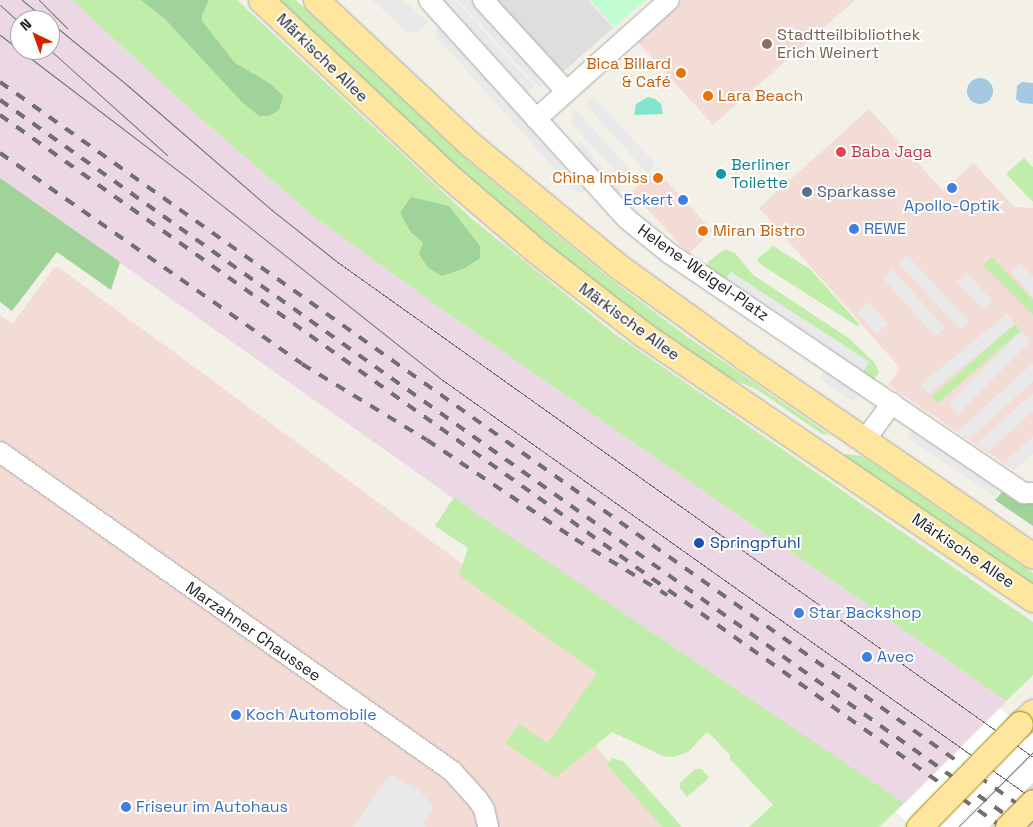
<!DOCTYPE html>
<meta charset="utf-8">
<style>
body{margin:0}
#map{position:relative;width:1033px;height:827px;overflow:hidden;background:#f2f0e7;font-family:"Space Grotesk",sans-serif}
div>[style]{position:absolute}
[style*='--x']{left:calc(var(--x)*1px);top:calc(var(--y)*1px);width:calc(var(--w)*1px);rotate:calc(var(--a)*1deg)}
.residential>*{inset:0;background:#dfdede}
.commercial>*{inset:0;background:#f3dcd5;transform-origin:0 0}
.industrial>*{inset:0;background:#ebd8e4}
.grass>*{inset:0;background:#c0eeaa;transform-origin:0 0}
.forest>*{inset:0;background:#a0d399}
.park>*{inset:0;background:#c2fdd1}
.pitch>*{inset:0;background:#80e5cf}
.parking>*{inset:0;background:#e9e9e9;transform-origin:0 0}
.water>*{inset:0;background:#a5c9e2}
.round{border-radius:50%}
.pier>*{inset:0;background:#fff}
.roads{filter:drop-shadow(0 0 1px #a8a8a8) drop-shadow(0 0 1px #a8a8a8)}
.minor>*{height:20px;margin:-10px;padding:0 10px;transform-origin:10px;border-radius:10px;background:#fff}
.major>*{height:25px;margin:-12.5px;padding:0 12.5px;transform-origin:12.5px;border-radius:12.5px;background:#ffe69e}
.tram>*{height:1px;margin:-0.5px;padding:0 0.5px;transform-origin:0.5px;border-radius:0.5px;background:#6f6f6f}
.rail>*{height:4px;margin-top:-2px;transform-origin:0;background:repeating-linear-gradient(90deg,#6f6f6f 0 10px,transparent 0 20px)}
.bridges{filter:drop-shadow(0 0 1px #9d8400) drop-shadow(0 0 1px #9d8400)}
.major-bridge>*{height:25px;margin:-12.5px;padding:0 12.5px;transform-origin:12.5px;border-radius:12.5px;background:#ffe69e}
.dots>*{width:14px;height:14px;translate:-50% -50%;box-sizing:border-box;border:2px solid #fff;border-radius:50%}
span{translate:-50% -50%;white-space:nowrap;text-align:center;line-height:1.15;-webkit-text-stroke:4px #fff;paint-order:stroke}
.education-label{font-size:16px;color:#785e54}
.left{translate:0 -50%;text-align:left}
.street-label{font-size:16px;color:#212121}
.food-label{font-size:16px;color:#c56008}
.right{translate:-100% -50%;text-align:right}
.health-label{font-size:16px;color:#be3a42}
.culture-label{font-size:16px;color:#0d838f}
.service-label{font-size:16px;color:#4e5e75}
.shop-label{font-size:16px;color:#366cbe}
.transit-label{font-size:16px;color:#164399}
.north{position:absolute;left:10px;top:10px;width:50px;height:50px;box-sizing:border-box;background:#fff;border:1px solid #a6a6a6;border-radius:50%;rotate:318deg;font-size:14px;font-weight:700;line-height:20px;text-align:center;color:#212121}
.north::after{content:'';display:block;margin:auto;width:18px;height:22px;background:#d12400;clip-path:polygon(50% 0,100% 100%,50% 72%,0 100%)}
</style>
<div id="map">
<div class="residential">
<i style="clip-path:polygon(497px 0,588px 0,613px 28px,563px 72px)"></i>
</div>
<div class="commercial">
<i style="clip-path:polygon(682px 0,855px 0,713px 125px,637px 41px)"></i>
<i style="clip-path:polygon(869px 109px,943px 191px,974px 163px,1014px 207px,1033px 208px,1033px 453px,1014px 470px,888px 385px,900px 368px,759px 208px)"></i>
<i style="left:656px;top:170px;width:83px;height:33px;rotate:47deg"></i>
<i style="clip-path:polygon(58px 267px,635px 691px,596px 747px,668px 827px,0 827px,0 315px,11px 323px,14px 322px,53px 269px)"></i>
</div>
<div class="industrial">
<i style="clip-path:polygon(evenodd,0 0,72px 0,182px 102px,312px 215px,440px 308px,1006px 701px,1000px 708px,1033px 734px,1033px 827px,945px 827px,904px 804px,480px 517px,0 178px,0 0,20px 20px,50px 20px,50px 50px,20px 50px,20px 20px)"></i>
</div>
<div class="grass">
<i style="clip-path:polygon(72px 0,237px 0,472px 219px,615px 334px,1033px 622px,1033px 675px,1006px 701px,440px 308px,312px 215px,182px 102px)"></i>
<i style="clip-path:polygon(277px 0,296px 0,468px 161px,609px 278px,689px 338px,830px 435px,822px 434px,756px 389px,723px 375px,653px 326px,542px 240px,440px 152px)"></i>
<i style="clip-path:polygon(1024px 158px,1033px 167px,1033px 202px,1006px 174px)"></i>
<i style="clip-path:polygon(773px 246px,810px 269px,860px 325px,857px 326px,760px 264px,757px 259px)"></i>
<i style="clip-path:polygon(725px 249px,735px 253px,752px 274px,850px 339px,875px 363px,879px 372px,873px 381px,862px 373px,868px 363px,731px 272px,724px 282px,705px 269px,709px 261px)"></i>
<i style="clip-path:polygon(992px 257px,1033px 300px,1033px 315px,983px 265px)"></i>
<i style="left:1015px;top:324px;width:9px;height:110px;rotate:49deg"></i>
<i style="clip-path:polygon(845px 454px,862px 456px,1033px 573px,1033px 586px,844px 457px)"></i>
<i style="clip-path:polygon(454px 497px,480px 516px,904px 803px,879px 827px,749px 827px,773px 805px,730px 759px,730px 755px,709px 733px,706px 733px,688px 752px,674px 757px,663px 756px,612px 732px,555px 778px,505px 743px,519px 724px,548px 743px,597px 673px,459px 575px,468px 548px,435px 526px)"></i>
<i style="clip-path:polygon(612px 758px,623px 761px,682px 827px,662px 827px,607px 765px)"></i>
<i style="clip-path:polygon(695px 769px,702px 769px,709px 778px,687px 797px,680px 788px,680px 783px)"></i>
</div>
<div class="forest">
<i style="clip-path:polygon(141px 0,209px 0,202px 15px,202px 21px,235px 63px,271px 84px,283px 96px,279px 110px,269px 116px,259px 116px,241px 101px,165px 19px)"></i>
<i style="clip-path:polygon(0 178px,120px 262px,111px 290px,57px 252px,12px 311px,0 302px)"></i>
<i style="clip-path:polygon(411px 197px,449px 206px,480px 246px,480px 258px,465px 268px,442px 276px,428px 268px,419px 254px,423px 243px,410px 231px,400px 213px)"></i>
<i style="clip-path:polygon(1002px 492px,1020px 504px,1033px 504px,1033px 526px,995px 500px)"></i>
</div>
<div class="park">
<i style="clip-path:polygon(590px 0,646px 0,614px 27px)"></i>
</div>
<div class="pitch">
<i style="clip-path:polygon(648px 97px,655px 99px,661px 104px,663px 114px,634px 115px,636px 104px)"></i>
</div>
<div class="parking">
<i style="clip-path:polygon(372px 0,403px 0,428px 22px,417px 32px,407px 33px)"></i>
<i style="clip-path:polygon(438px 0,455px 0,534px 86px,524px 95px)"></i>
<i style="clip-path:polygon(458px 0,474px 0,547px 82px,540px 87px,535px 84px)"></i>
<i style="clip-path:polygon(440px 27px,586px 191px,578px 193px,574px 191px,436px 36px,436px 31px)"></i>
<i style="clip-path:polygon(596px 100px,652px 160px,654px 166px,648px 174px,586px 105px,587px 101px)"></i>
<i style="clip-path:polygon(575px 109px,639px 180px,632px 184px,625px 182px,572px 124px,571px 118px)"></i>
<i style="clip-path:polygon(580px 141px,620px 189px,620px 196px,616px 200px,572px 148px)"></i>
<i style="left:907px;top:255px;width:91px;height:12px;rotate:47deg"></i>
<i style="clip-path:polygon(1021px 263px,1033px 277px,1033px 297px,1011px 272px)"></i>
<i style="left:892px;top:269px;width:79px;height:13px;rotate:48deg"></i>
<i style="left:731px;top:272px;width:165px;height:12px;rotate:33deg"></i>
<i style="left:966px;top:272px;width:39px;height:13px;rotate:48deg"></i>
<i style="left:869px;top:302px;width:29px;height:15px;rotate:49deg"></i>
<i style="left:1007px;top:314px;width:13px;height:111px;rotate:51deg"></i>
<i style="left:1021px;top:331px;width:14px;height:103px;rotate:45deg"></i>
<i style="clip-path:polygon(1033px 363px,1033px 381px,970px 439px,958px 431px)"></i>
<i style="left:826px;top:370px;width:41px;height:11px;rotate:34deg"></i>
<i style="clip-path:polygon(1033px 393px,1033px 411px,989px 451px,976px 444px)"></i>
<i style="left:912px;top:429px;width:107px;height:10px;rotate:34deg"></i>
<i style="clip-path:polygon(1033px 436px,1033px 453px,1014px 470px,1006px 461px)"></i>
<i style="clip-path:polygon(390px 775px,419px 790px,434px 808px,423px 824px,427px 827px,353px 827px)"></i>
</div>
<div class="water">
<i class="round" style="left:967px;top:78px;width:26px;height:26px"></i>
<i style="clip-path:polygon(1022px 82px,1033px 83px,1033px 104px,1021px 103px,1016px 99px,1017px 86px)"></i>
</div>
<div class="pier">
<i style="clip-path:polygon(1000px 708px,1029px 731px,911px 827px,896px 812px)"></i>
<i style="clip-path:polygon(1030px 732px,1033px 734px,1033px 783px,989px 827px,934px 827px)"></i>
</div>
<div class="roads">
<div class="minor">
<i style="--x:429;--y:0;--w:295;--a:47.9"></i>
<i style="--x:627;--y:219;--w:54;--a:39"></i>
<i style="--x:669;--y:253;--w:429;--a:34.1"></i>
<i style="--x:1024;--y:493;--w:9;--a:0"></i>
<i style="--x:483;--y:0;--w:123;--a:47.6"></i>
<i style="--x:536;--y:119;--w:178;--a:-41.8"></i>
<i style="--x:865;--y:440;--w:46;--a:-53.9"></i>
<i style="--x:0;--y:452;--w:553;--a:35.21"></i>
<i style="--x:452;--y:771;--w:39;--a:48"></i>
<i style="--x:478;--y:800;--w:11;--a:56"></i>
<i style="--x:484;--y:809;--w:18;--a:77"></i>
</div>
<div class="major">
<i style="--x:261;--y:0;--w:253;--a:43.2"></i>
<i style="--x:445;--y:173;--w:120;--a:40.6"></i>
<i style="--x:536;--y:251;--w:137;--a:37.9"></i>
<i style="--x:644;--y:335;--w:470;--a:34.2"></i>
<i style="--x:316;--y:0;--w:211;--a:43.1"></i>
<i style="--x:470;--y:144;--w:192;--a:39.5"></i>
<i style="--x:618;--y:266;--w:157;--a:35.9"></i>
<i style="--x:745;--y:358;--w:349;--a:34.5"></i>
<i style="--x:1020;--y:724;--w:18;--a:-43"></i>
</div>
</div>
<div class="tram">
<i style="--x:22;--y:0;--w:32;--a:39"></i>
<i style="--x:39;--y:0;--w:40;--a:45"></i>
<i style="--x:0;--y:5;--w:27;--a:42"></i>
<i style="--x:50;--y:22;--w:99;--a:39.3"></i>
<i style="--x:127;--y:85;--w:193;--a:40.8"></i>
<i style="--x:273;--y:211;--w:80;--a:38.4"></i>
<i style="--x:336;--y:261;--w:855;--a:35.44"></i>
<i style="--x:0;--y:35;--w:239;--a:37.3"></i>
<i style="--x:190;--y:180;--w:320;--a:38.4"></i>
<i style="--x:441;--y:379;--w:726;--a:35.35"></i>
<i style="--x:50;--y:50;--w:157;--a:41.9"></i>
<i style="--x:958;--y:827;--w:106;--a:-45"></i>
</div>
<div class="rail">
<i style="--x:0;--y:82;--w:1267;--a:35.36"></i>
<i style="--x:0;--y:100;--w:1255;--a:35.4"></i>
<i style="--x:0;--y:115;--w:1229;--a:35.4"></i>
<i style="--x:0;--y:153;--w:368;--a:34.9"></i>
<i style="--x:302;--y:364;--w:146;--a:31.3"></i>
<i style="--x:427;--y:440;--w:178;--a:33.8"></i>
<i style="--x:575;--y:539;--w:108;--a:31.3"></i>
</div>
<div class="bridges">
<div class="major-bridge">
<i style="--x:919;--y:827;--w:144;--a:-45.6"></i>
<i style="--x:1008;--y:827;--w:35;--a:-45"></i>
</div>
</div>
<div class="dots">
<i style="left:767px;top:44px;background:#8d6e63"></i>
<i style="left:681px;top:73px;background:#e8710a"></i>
<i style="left:708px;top:96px;background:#e8710a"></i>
<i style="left:841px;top:152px;background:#e0444e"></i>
<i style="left:721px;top:174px;background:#0f9aa8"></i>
<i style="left:658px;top:178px;background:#e8710a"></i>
<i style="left:952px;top:188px;background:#3f7fe0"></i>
<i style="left:807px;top:192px;background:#5c6f8a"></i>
<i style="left:683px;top:200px;background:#3f7fe0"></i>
<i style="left:854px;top:229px;background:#3f7fe0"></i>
<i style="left:703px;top:231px;background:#e8710a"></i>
<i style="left:699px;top:543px;background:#1a4fb4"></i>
<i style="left:799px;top:613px;background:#3f7fe0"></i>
<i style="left:867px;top:657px;background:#3f7fe0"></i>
<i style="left:236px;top:715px;background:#3f7fe0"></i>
<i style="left:126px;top:807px;background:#3f7fe0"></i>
</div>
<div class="education-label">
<span class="left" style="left:777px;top:44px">Stadtteilbibliothek<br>Erich Weinert</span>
</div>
<div class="street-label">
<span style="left:322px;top:58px;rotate:44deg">Märkische Allee</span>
<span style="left:703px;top:273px;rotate:35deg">Helene-Weigel-Platz</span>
<span style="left:629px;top:322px;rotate:36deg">Märkische Allee</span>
<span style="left:963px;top:551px;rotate:34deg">Märkische Allee</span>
<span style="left:253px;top:632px;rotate:35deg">Marzahner Chaussee</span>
</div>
<div class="food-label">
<span class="right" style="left:671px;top:73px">Bica Billard<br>&amp; Café</span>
<span class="left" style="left:718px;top:96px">Lara Beach</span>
<span class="right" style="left:648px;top:178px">China Imbiss</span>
<span class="left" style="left:713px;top:231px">Miran Bistro</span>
</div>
<div class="health-label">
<span class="left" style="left:851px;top:152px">Baba Jaga</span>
</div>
<div class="culture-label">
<span class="left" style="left:731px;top:174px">Berliner<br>Toilette</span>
</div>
<div class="service-label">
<span class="left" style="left:817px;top:192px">Sparkasse</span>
</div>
<div class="shop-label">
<span class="right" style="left:673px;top:200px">Eckert</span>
<span style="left:952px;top:206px">Apollo-Optik</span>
<span class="left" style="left:864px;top:229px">REWE</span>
<span class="left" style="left:809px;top:613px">Star Backshop</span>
<span class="left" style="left:877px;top:657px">Avec</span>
<span class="left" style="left:246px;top:715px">Koch Automobile</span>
<span class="left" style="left:136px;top:807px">Friseur im Autohaus</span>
</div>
<div class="transit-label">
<span class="left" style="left:710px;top:543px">Springpfuhl</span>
</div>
<div class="north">N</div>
</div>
